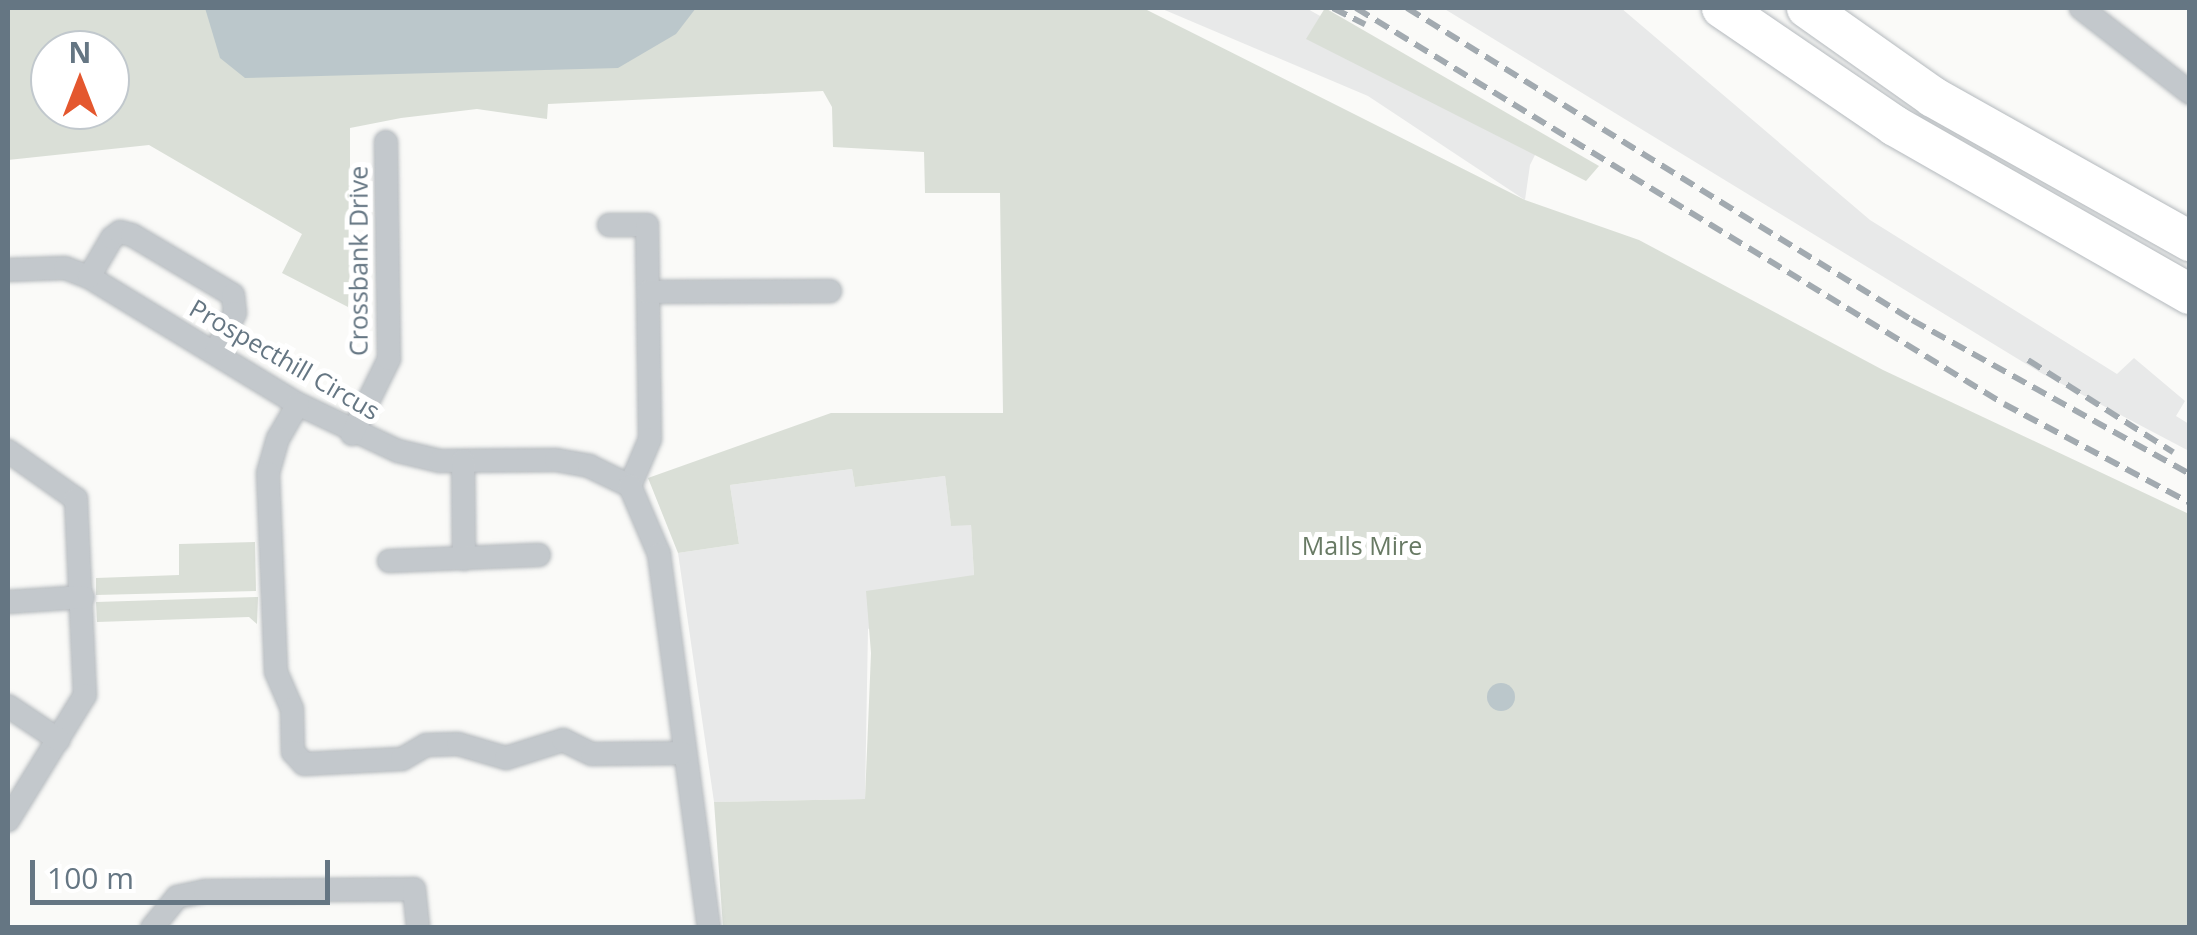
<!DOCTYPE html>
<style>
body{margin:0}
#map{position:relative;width:2197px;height:935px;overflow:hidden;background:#fafaf8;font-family:"Open Sans",sans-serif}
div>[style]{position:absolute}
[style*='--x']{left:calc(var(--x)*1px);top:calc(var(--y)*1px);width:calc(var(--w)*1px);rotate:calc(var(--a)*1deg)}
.built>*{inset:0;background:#e8e9e9}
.green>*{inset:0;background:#dadfd7}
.water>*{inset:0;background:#bbc7cb}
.round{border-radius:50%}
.roads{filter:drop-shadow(0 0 2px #b4b9bd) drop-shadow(0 0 2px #b4b9bd)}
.minor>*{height:22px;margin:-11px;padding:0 11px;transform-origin:11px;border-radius:11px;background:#c3c8cc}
.motorway>*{height:40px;margin:-20px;padding:0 20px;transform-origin:20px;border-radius:20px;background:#fff}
.rail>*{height:6px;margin-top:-3px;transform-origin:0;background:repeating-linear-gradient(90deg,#a2aab0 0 15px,transparent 0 23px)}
span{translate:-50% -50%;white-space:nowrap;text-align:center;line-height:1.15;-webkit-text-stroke:10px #fff;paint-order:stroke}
.street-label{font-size:25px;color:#657683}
.park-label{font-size:25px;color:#687a64}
.frame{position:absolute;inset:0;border:10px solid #657683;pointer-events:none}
.north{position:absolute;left:30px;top:30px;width:100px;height:100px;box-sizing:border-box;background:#fff;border:2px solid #c1c8cd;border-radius:50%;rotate:0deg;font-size:28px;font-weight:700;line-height:40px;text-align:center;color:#657683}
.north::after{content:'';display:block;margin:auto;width:35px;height:45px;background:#e4572e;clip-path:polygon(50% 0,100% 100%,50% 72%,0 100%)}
.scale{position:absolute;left:30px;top:860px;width:300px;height:45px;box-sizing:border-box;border:5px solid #657683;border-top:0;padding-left:12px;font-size:30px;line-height:35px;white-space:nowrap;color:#657683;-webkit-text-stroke:8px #fff;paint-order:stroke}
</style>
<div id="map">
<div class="built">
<i style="clip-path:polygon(1160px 8px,1306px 8px,1542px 141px,1530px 165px,1525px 200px,1368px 96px)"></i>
<i style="clip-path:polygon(1443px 8px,1621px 8px,1870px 220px,2117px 374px,2134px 358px,2185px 401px,2176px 416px,2189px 424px,2189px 451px,2041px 373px)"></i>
<i style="clip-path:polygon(852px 469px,855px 487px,945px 476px,951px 525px,971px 524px,974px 575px,868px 629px,865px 799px,714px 802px,678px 553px,739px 544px,730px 485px)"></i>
</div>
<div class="green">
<i style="clip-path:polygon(evenodd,8px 8px,1143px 8px,1525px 200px,1639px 240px,1883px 370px,2189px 514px,2189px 927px,723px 927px,714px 802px,865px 799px,871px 653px,866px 591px,974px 575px,971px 525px,951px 526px,945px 476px,855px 487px,852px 469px,730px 485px,739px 544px,678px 553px,648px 478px,831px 413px,1003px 413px,1000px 193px,925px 193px,924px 152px,833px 147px,832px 107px,823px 91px,548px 104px,547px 119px,477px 109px,401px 118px,350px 128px,350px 167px,372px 167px,354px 186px,348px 307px,282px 273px,302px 234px,149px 145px,8px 160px,8px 8px,50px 50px,110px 50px,110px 110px,50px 110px,50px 50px)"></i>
<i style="clip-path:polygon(1325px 8px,1599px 166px,1586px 181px,1306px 39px)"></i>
<i style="clip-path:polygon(255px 542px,256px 591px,96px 595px,96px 578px,179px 575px,179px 544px)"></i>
<i style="clip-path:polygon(258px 597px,257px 624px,249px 617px,97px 622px,96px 602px)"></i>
</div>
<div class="water">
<i style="clip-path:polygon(205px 8px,696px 8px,676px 34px,618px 68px,245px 78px,220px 58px)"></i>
<i class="round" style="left:1487px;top:683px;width:28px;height:28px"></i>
</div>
<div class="roads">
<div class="minor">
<i style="--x:2081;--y:8;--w:138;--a:37.9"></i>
<i style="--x:609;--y:225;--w:38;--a:0"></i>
<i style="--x:647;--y:225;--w:214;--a:89.2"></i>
<i style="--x:650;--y:439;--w:51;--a:113.1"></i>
<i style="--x:8;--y:270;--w:57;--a:-2"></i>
<i style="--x:65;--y:268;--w:26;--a:21"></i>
<i style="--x:89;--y:277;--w:245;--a:31.3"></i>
<i style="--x:298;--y:404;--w:110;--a:25.2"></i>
<i style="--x:398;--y:451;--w:43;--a:13.4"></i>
<i style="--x:440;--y:461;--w:116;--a:-0.5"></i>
<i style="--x:556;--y:460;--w:34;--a:10"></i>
<i style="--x:589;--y:466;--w:46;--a:26"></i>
<i style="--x:630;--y:486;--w:74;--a:66.9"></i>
<i style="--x:659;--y:554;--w:377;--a:82.4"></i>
<i style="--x:89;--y:277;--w:45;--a:-59.5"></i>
<i style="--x:112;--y:238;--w:10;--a:-37"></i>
<i style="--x:120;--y:232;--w:12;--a:14"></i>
<i style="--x:132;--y:235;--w:117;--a:30.7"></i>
<i style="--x:233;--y:295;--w:18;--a:84"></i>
<i style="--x:235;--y:313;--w:42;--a:116.6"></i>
<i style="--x:648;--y:292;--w:182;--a:-0.3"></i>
<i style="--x:298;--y:404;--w:39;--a:120"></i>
<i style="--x:278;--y:438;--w:36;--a:106"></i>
<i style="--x:268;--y:473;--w:199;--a:87.7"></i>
<i style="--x:276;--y:672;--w:40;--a:66.6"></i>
<i style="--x:292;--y:709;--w:43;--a:88.7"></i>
<i style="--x:293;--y:752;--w:16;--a:47"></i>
<i style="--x:304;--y:764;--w:98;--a:-2.9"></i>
<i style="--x:402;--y:759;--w:28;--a:-30"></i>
<i style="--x:426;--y:745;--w:32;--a:-2"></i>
<i style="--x:458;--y:744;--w:50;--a:16.3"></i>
<i style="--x:506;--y:758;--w:60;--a:-17.5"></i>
<i style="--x:563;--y:740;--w:32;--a:26"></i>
<i style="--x:592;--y:754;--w:90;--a:-0.6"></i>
<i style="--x:352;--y:434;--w:84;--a:-63.7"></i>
<i style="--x:389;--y:359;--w:217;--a:-90.8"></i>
<i style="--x:8;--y:451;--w:83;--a:35.2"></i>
<i style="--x:76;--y:499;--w:196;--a:87.4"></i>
<i style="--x:85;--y:695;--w:147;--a:121.6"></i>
<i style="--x:463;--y:461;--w:98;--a:89.4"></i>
<i style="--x:389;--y:561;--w:150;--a:-2.3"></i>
<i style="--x:8;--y:602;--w:75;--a:-3.8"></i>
<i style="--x:8;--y:706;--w:61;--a:33.7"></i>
<i style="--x:152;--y:928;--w:40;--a:-51"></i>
<i style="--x:177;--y:897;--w:29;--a:-12"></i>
<i style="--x:205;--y:891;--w:209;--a:-0.5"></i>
<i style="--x:414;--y:889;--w:39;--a:84"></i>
</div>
<div class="motorway">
<i style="--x:1722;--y:8;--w:209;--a:34.3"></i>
<i style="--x:1895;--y:126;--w:339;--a:29.7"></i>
<i style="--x:1807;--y:8;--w:154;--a:35.2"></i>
<i style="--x:1933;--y:97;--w:295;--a:29.3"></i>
</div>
</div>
<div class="rail">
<i style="--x:1333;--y:8;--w:36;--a:27"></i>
<i style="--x:1356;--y:8;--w:759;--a:31.43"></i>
<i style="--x:2004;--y:404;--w:211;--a:28"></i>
<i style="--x:1407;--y:8;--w:594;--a:31.71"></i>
<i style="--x:1912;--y:320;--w:318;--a:29"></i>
<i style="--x:2028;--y:360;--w:172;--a:32.4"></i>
</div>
<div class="street-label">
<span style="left:358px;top:261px;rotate:-90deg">Crossbank Drive</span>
<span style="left:285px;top:359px;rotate:30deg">Prospecthill Circus</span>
</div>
<div class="park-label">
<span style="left:1362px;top:545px">Malls Mire</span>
</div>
<div class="frame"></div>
<div class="north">N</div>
<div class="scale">100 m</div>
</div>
